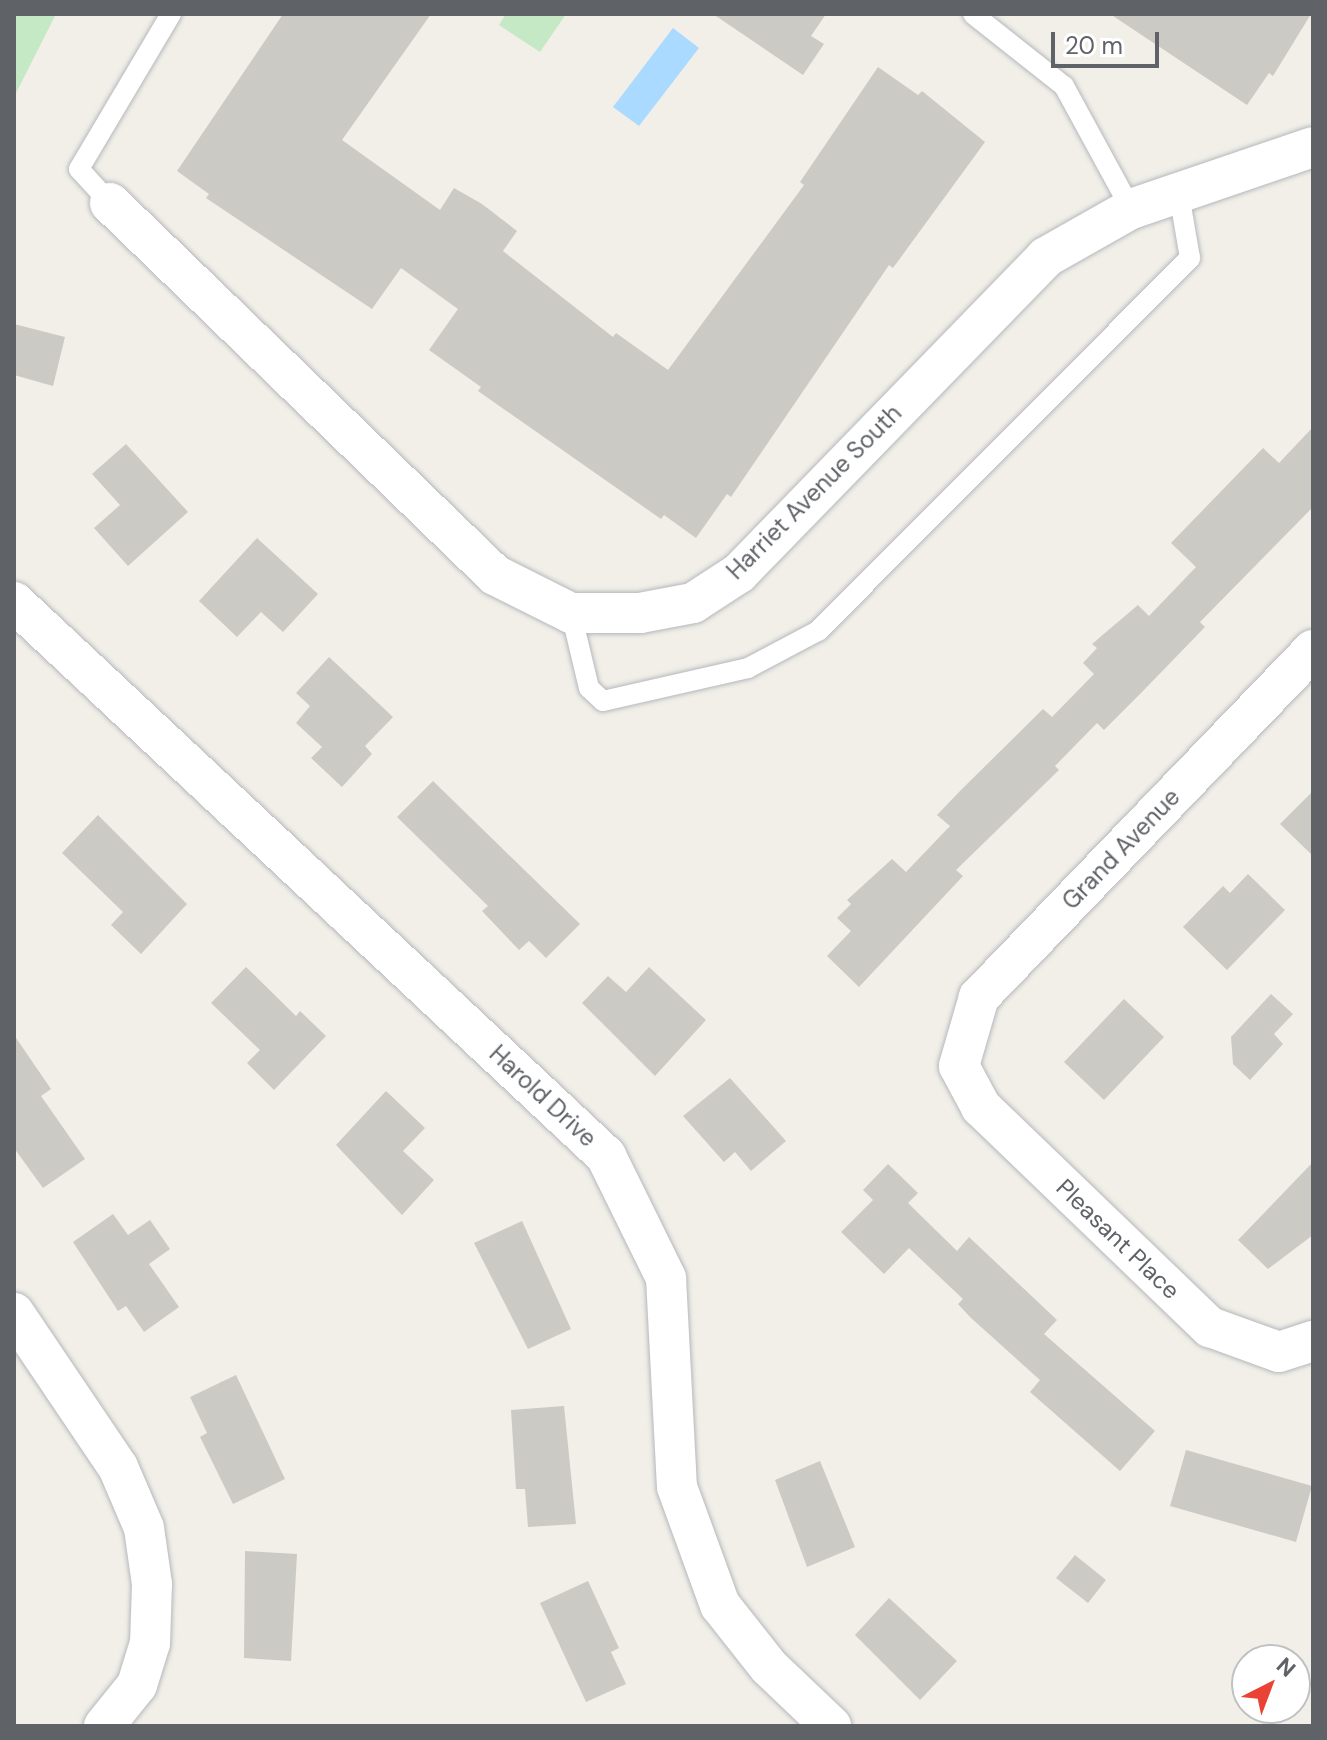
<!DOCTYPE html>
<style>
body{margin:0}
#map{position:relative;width:1327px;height:1740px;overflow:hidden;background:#f1efe8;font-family:"DM Sans",sans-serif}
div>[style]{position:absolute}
.green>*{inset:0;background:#c5e8c5}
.water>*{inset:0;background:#aadaff}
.building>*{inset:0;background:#cccac5}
.roads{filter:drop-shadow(0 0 2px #b5b8bc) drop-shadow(0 0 2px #b5b8bc)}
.service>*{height:20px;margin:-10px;padding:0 10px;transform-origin:10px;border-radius:10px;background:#fff}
.minor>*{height:40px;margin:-20px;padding:0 20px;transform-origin:20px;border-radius:20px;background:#fff}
span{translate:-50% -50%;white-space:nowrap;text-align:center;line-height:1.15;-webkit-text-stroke:8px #fff;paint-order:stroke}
.street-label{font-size:24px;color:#5f6368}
.frame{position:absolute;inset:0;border:16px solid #5f6368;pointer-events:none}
.north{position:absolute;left:1231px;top:1644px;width:80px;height:80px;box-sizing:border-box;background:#fff;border:2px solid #bfc1c3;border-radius:50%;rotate:42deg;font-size:22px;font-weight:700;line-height:32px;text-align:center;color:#5f6368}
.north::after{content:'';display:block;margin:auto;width:28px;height:36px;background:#ea4335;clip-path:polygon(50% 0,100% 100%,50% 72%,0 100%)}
.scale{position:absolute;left:1051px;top:32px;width:108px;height:36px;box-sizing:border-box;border:4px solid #5f6368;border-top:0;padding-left:10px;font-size:24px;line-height:28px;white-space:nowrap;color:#5f6368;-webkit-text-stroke:6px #fff;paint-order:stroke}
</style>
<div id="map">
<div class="green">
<div style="clip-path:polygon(14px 14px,56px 14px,14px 97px)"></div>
<div style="clip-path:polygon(506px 14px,566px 14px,540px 52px,499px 25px)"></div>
</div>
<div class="water">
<div style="clip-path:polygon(673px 28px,699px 48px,639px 126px,613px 107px)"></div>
</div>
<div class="building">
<div style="clip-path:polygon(283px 14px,431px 14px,342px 140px,440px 210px,454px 188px,482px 204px,517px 231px,503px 251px,613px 337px,616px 333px,668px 370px,804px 185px,800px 182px,878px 67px,918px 95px,922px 91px,985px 142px,893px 268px,889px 265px,731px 497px,727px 494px,696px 538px,664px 515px,661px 519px,478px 391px,481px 387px,429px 350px,458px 309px,401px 268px,372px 309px,206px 198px,209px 194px,177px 171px)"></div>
<div style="clip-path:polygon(713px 14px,826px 14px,811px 36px,824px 44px,803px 75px)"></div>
<div style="clip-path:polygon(1110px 14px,1311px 14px,1273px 76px,1269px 73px,1247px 105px)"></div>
<div style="clip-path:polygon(14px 324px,65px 337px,53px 386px,14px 375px)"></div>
<div style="clip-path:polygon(1313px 427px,1313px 507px,1200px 622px,1205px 627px,1142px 692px,1104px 730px,1097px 723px,1055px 766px,1059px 770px,956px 870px,963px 876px,859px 987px,827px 956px,851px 931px,837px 918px,851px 904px,847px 900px,892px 859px,906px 872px,950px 826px,937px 815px,961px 790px,1043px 709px,1052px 717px,1094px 674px,1083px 663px,1097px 648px,1092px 644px,1138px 605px,1149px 616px,1196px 567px,1171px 543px,1263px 448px,1279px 463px)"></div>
<div style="clip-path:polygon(126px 444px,188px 512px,128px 566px,94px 528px,120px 505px,92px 474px)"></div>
<div style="clip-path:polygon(257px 538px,318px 594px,283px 632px,261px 612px,237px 637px,199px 601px)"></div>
<div style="clip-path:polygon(329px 657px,393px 717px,365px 746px,372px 754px,342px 787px,311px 758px,322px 747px,296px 723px,310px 706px,296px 693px)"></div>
<div style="clip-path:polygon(433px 781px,580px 924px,546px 958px,529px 941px,519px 950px,482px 911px,488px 906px,397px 817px)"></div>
<div style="clip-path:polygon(1313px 791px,1313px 856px,1280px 824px)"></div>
<div style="clip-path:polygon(98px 815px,187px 904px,141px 954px,111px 925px,123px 912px,62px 853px)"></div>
<div style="clip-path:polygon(1248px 874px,1285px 910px,1227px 970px,1183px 927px,1223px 886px,1230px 893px)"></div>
<div style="clip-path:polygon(246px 967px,296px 1016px,300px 1011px,326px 1036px,274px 1090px,247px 1063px,260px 1050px,211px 1003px)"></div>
<div style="clip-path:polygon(649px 967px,706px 1020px,655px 1076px,582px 1003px,608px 976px,626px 992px)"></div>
<div style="clip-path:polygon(1271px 994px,1293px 1014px,1274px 1034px,1283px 1044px,1250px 1080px,1233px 1064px,1231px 1037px)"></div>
<div style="clip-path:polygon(1124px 999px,1164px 1037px,1104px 1100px,1064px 1062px)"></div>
<div style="clip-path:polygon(14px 1035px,51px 1089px,41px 1096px,85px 1159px,43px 1188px,14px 1148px)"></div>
<div style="clip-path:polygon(730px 1078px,786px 1141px,751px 1171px,735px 1152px,724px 1162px,683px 1116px)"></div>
<div style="clip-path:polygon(386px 1091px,425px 1128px,403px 1151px,434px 1180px,402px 1215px,336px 1145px)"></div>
<div style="clip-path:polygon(1313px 1162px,1313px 1235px,1268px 1269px,1238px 1240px)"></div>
<div style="clip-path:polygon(888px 1164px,918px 1193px,908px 1203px,957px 1251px,969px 1237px,1057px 1320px,1044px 1334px,1155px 1431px,1120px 1471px,1030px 1392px,1040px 1380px,970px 1317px,958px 1304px,963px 1299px,909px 1248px,884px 1274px,841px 1232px,873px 1200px,863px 1190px)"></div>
<div style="clip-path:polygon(113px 1214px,128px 1235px,150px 1220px,170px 1249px,149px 1264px,179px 1307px,144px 1332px,126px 1306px,118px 1311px,73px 1242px)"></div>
<div style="clip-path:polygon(522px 1221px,571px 1329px,528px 1349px,474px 1243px)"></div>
<div style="clip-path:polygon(236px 1375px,285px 1479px,233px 1504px,200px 1437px,207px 1433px,190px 1397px)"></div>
<div style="clip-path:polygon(564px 1406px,576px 1524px,528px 1527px,525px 1489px,516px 1489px,511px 1410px)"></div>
<div style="clip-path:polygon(1186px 1450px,1312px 1486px,1296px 1542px,1170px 1506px)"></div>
<div style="clip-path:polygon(820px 1461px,855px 1547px,807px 1567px,775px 1480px)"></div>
<div style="clip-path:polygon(245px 1551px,297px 1554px,291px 1661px,244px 1658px)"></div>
<div style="clip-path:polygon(1075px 1555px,1106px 1580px,1088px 1603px,1056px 1578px)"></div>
<div style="clip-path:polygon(588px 1581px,619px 1648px,611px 1652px,626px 1684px,586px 1702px,540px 1603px)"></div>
<div style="clip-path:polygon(889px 1598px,957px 1661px,920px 1700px,855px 1635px)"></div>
</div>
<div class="roads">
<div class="service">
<div style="left:973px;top:14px;width:116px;rotate:38.4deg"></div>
<div style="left:1064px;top:86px;width:140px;rotate:61.4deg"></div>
<div style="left:110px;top:203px;width:46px;rotate:-132.4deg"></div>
<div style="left:79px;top:169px;width:180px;rotate:-59.3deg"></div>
<div style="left:571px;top:613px;width:77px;rotate:76.5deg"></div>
<div style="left:589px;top:688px;width:19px;rotate:43deg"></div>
<div style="left:603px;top:701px;width:149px;rotate:-12.8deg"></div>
<div style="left:748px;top:668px;width:79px;rotate:-27.9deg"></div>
<div style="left:818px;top:631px;width:527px;rotate:-45.08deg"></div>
<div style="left:1190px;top:258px;width:65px;rotate:-99.8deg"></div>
</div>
<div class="minor">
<div style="left:110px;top:203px;width:535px;rotate:44.02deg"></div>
<div style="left:495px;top:575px;width:85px;rotate:26.6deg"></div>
<div style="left:571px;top:613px;width:69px"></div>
<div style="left:640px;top:613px;width:54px;rotate:-10.7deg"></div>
<div style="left:693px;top:603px;width:55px;rotate:-33.1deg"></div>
<div style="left:739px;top:573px;width:441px;rotate:-45.8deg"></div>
<div style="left:1046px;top:257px;width:98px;rotate:-29.5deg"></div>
<div style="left:1131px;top:209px;width:192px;rotate:-18.8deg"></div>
<div style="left:14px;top:602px;width:811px;rotate:43.1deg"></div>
<div style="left:606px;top:1156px;width:136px;rotate:63.8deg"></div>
<div style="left:666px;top:1278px;width:209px;rotate:87deg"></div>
<div style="left:677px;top:1487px;width:126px;rotate:70deg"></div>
<div style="left:720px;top:1605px;width:79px;rotate:51.7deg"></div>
<div style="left:769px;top:1667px;width:86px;rotate:43.6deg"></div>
<div style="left:1313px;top:650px;width:482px;rotate:133.9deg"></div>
<div style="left:979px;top:997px;width:72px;rotate:106.2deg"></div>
<div style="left:959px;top:1066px;width:47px;rotate:61.8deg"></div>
<div style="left:981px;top:1107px;width:318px;rotate:43.9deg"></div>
<div style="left:1210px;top:1327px;width:73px;rotate:19.9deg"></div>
<div style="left:1279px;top:1352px;width:36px;rotate:-18deg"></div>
<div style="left:14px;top:1313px;width:186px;rotate:56deg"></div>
<div style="left:118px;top:1467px;width:66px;rotate:66.9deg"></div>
<div style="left:144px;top:1528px;width:57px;rotate:81.9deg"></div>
<div style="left:152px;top:1584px;width:59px;rotate:91.9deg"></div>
<div style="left:150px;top:1643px;width:44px;rotate:107.2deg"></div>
<div style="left:137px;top:1685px;width:53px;rotate:128.8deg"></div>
</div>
</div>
<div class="street-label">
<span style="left:814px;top:492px;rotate:-45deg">Harriet Avenue South</span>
<span style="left:1121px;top:849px;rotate:-46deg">Grand Avenue</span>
<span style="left:543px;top:1096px;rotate:43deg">Harold Drive</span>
<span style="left:1118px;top:1239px;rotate:44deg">Pleasant Place</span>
</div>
<div class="frame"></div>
<div class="north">N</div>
<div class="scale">20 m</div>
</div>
